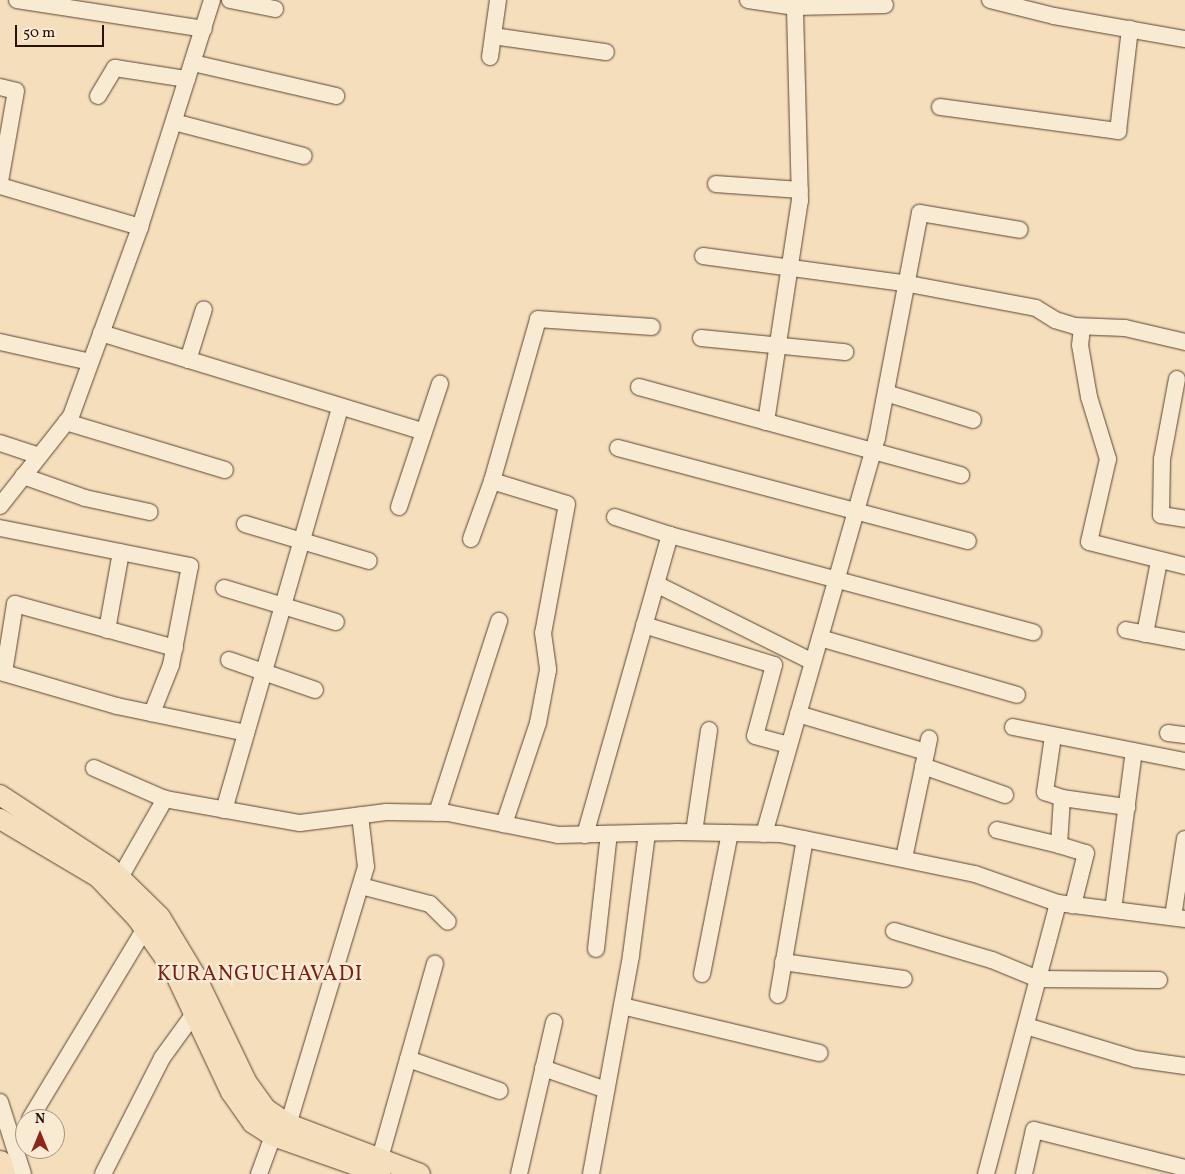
<!DOCTYPE html>
<style>
body{margin:0}
#map{position:relative;width:1185px;height:1174px;overflow:hidden;background:#f5debc;font-family:Vollkorn,serif}
div>[style]{position:absolute}
.roads{filter:drop-shadow(0 0 1px #5c4430) drop-shadow(0 0 1px #5c4430)}
.minor>*{height:16px;margin:-8px;padding:0 8px;transform-origin:8px;border-radius:8px;background:#f8ead3}
.major>*{height:20px;margin:-10px;padding:0 10px;transform-origin:10px;border-radius:10px;background:#f5debc}
.highway>*{height:24px;margin:-12px;padding:0 12px;transform-origin:12px;border-radius:12px;background:#f5debc}
span{translate:-50% -50%;white-space:nowrap;text-align:center;line-height:1.15;-webkit-text-stroke:5px #f8ead3;paint-order:stroke}
.quarter-label{font-size:21px;color:#7a1f14;letter-spacing:1px}
.north{position:absolute;left:15px;top:1109px;width:50px;height:50px;box-sizing:border-box;background:#f8ead3;border:1px solid #a5937f;border-radius:50%;rotate:0deg;font-size:14px;font-weight:700;line-height:20px;text-align:center;color:#291001}
.north::after{content:'';display:block;margin:auto;width:18px;height:22px;background:#8f2418;clip-path:polygon(50% 0,100% 100%,50% 72%,0 100%)}
.scale{position:absolute;left:15px;top:25px;width:89px;height:22px;box-sizing:border-box;border:2px solid #291001;border-top:0;padding-left:6px;font-size:15px;line-height:18px;white-space:nowrap;color:#291001;-webkit-text-stroke:4px #f8ead3;paint-order:stroke}
</style>
<div id="map">
<div class="roads">
<div class="minor">
<div style="left:17px;top:0;width:189px;rotate:8.8deg"></div>
<div style="left:230px;top:0;width:46px;rotate:11.3deg"></div>
<div style="left:748px;top:0;width:48px;rotate:8.5deg"></div>
<div style="left:795px;top:7px;width:90px;rotate:-1.3deg"></div>
<div style="left:990px;top:0;width:66px;rotate:14deg"></div>
<div style="left:1054px;top:16px;width:133px;rotate:10deg"></div>
<div style="left:493px;top:36px;width:114px;rotate:8.1deg"></div>
<div style="left:490px;top:57px;width:58px;rotate:-82deg"></div>
<div style="left:193px;top:63px;width:147px;rotate:13deg"></div>
<div style="left:0;top:87px;width:16px;rotate:14deg"></div>
<div style="left:16px;top:91px;width:92px;rotate:100deg"></div>
<div style="left:98px;top:96px;width:33px;rotate:-59deg"></div>
<div style="left:115px;top:68px;width:73px;rotate:8.7deg"></div>
<div style="left:940px;top:107px;width:180px;rotate:7.7deg"></div>
<div style="left:1118px;top:131px;width:103px;rotate:-83.3deg"></div>
<div style="left:174px;top:122px;width:134px;rotate:14.7deg"></div>
<div style="left:716px;top:184px;width:84px;rotate:4.1deg"></div>
<div style="left:0;top:186px;width:146px;rotate:16.3deg"></div>
<div style="left:703px;top:256px;width:208px;rotate:7.7deg"></div>
<div style="left:909px;top:284px;width:129px;rotate:10.7deg"></div>
<div style="left:1036px;top:308px;width:22px;rotate:32deg"></div>
<div style="left:1055px;top:320px;width:21px;rotate:17deg"></div>
<div style="left:1075px;top:326px;width:50px;rotate:2.3deg"></div>
<div style="left:1125px;top:328px;width:62px;rotate:13.1deg"></div>
<div style="left:1082px;top:327px;width:18px;rotate:96deg"></div>
<div style="left:1080px;top:345px;width:53px;rotate:80.2deg"></div>
<div style="left:1089px;top:397px;width:65px;rotate:73deg"></div>
<div style="left:1108px;top:459px;width:85px;rotate:102.9deg"></div>
<div style="left:1089px;top:542px;width:99px;rotate:14deg"></div>
<div style="left:101px;top:333px;width:336px;rotate:17deg"></div>
<div style="left:701px;top:338px;width:145px;rotate:5.6deg"></div>
<div style="left:0;top:342px;width:92px;rotate:12.5deg"></div>
<div style="left:188px;top:360px;width:53px;rotate:-72.6deg"></div>
<div style="left:1177px;top:379px;width:81px;rotate:100.6deg"></div>
<div style="left:1162px;top:459px;width:56px;rotate:91deg"></div>
<div style="left:1161px;top:515px;width:24px;rotate:9deg"></div>
<div style="left:639px;top:387px;width:334px;rotate:15.3deg"></div>
<div style="left:886px;top:393px;width:91px;rotate:17.2deg"></div>
<div style="left:66px;top:422px;width:166px;rotate:16.8deg"></div>
<div style="left:766px;top:422px;width:224px;rotate:-81.3deg"></div>
<div style="left:800px;top:201px;width:194px;rotate:-91.5deg"></div>
<div style="left:0;top:443px;width:41px;rotate:18.4deg"></div>
<div style="left:618px;top:448px;width:362px;rotate:14.9deg"></div>
<div style="left:23px;top:476px;width:66px;rotate:19.5deg"></div>
<div style="left:85px;top:498px;width:66px;rotate:12.2deg"></div>
<div style="left:492px;top:481px;width:78px;rotate:17deg"></div>
<div style="left:567px;top:504px;width:131px;rotate:100.5deg"></div>
<div style="left:543px;top:633px;width:37px;rotate:82deg"></div>
<div style="left:548px;top:670px;width:54px;rotate:100.7deg"></div>
<div style="left:538px;top:723px;width:107px;rotate:108.6deg"></div>
<div style="left:0;top:506px;width:115px;rotate:-51.7deg"></div>
<div style="left:71px;top:416px;width:201px;rotate:-69.9deg"></div>
<div style="left:140px;top:227px;width:238px;rotate:-72.4deg"></div>
<div style="left:399px;top:507px;width:130px;rotate:-71.6deg"></div>
<div style="left:615px;top:517px;width:58px;rotate:18.1deg"></div>
<div style="left:245px;top:524px;width:129px;rotate:16.6deg"></div>
<div style="left:0;top:528px;width:194px;rotate:11.3deg"></div>
<div style="left:190px;top:566px;width:101px;rotate:100.9deg"></div>
<div style="left:171px;top:665px;width:52px;rotate:111.6deg"></div>
<div style="left:471px;top:539px;width:62px;rotate:-70.1deg"></div>
<div style="left:492px;top:481px;width:168px;rotate:-74.1deg"></div>
<div style="left:538px;top:319px;width:114px;rotate:4deg"></div>
<div style="left:656px;top:584px;width:175px;rotate:26.4deg"></div>
<div style="left:224px;top:588px;width:117px;rotate:16.9deg"></div>
<div style="left:644px;top:625px;width:136px;rotate:17.1deg"></div>
<div style="left:774px;top:665px;width:73px;rotate:105deg"></div>
<div style="left:755px;top:736px;width:35px;rotate:15deg"></div>
<div style="left:107px;top:630px;width:79px;rotate:-79.8deg"></div>
<div style="left:1126px;top:630px;width:60px;rotate:10.6deg"></div>
<div style="left:1145px;top:634px;width:74px;rotate:-79.1deg"></div>
<div style="left:820px;top:638px;width:205px;rotate:16.1deg"></div>
<div style="left:175px;top:648px;width:166px;rotate:-164.6deg"></div>
<div style="left:15px;top:604px;width:70px;rotate:99.1deg"></div>
<div style="left:4px;top:673px;width:118px;rotate:16.3deg"></div>
<div style="left:117px;top:706px;width:132px;rotate:11.8deg"></div>
<div style="left:229px;top:660px;width:91px;rotate:19.2deg"></div>
<div style="left:798px;top:714px;width:134px;rotate:16.5deg"></div>
<div style="left:1013px;top:727px;width:175px;rotate:11.2deg"></div>
<div style="left:1168px;top:733px;width:17px;rotate:7deg"></div>
<div style="left:1053px;top:736px;width:57px;rotate:98.1deg"></div>
<div style="left:1045px;top:792px;width:18px;rotate:19deg"></div>
<div style="left:1062px;top:798px;width:66px;rotate:7.9deg"></div>
<div style="left:923px;top:766px;width:87px;rotate:19.5deg"></div>
<div style="left:94px;top:768px;width:77px;rotate:23.6deg"></div>
<div style="left:1062px;top:798px;width:47px;rotate:93.7deg"></div>
<div style="left:1059px;top:845px;width:28px;rotate:17deg"></div>
<div style="left:1086px;top:853px;width:54px;rotate:104deg"></div>
<div style="left:224px;top:810px;width:419px;rotate:-73.9deg"></div>
<div style="left:437px;top:813px;width:202px;rotate:-72.1deg"></div>
<div style="left:997px;top:830px;width:64px;rotate:13.6deg"></div>
<div style="left:694px;top:832px;width:103px;rotate:-81.6deg"></div>
<div style="left:764px;top:834px;width:412px;rotate:-74.1deg"></div>
<div style="left:877px;top:438px;width:229px;rotate:-79.2deg"></div>
<div style="left:920px;top:213px;width:101px;rotate:9.6deg"></div>
<div style="left:585px;top:835px;width:312px;rotate:-74.2deg"></div>
<div style="left:670px;top:535px;width:376px;rotate:15deg"></div>
<div style="left:904px;top:858px;width:122px;rotate:-78.1deg"></div>
<div style="left:361px;top:886px;width:71px;rotate:14.6deg"></div>
<div style="left:430px;top:904px;width:25px;rotate:45deg"></div>
<div style="left:114px;top:888px;width:103px;rotate:-60.2deg"></div>
<div style="left:165px;top:799px;width:137px;rotate:10.1deg"></div>
<div style="left:300px;top:823px;width:87px;rotate:-7.3deg"></div>
<div style="left:386px;top:812px;width:62px;rotate:0.9deg"></div>
<div style="left:448px;top:813px;width:112px;rotate:11.3deg"></div>
<div style="left:558px;top:835px;width:119px;rotate:-1.4deg"></div>
<div style="left:677px;top:832px;width:103px;rotate:1.1deg"></div>
<div style="left:780px;top:834px;width:199px;rotate:11.6deg"></div>
<div style="left:975px;top:874px;width:88px;rotate:19.3deg"></div>
<div style="left:1058px;top:903px;width:128px;rotate:7.2deg"></div>
<div style="left:1113px;top:910px;width:160px;rotate:-82.5deg"></div>
<div style="left:1173px;top:917px;width:79px;rotate:-81.3deg"></div>
<div style="left:894px;top:931px;width:102px;rotate:16.5deg"></div>
<div style="left:992px;top:960px;width:50px;rotate:22.4deg"></div>
<div style="left:1038px;top:979px;width:121px;rotate:0.5deg"></div>
<div style="left:596px;top:949px;width:116px;rotate:-83.6deg"></div>
<div style="left:783px;top:962px;width:122px;rotate:8deg"></div>
<div style="left:702px;top:974px;width:144px;rotate:-78.8deg"></div>
<div style="left:778px;top:995px;width:158px;rotate:-80.2deg"></div>
<div style="left:622px;top:1006px;width:203px;rotate:13.4deg"></div>
<div style="left:1026px;top:1026px;width:114px;rotate:16.8deg"></div>
<div style="left:1135px;top:1059px;width:50px;rotate:8deg"></div>
<div style="left:408px;top:1059px;width:97px;rotate:19.2deg"></div>
<div style="left:543px;top:1068px;width:67px;rotate:19.2deg"></div>
<div style="left:0;top:1102px;width:76px;rotate:72.3deg"></div>
<div style="left:30px;top:1119px;width:223px;rotate:-58.9deg"></div>
<div style="left:285px;top:1135px;width:280px;rotate:-73.2deg"></div>
<div style="left:366px;top:867px;width:52px;rotate:-96.6deg"></div>
<div style="left:380px;top:1158px;width:202px;rotate:-74.2deg"></div>
<div style="left:103px;top:1174px;width:130px;rotate:-63deg"></div>
<div style="left:162px;top:1058px;width:54px;rotate:-54deg"></div>
<div style="left:259px;top:1174px;width:40px;rotate:-69.8deg"></div>
<div style="left:519px;top:1174px;width:156px;rotate:-77deg"></div>
<div style="left:591px;top:1174px;width:223px;rotate:-79.6deg"></div>
<div style="left:631px;top:955px;width:123px;rotate:-82.5deg"></div>
<div style="left:986px;top:1174px;width:280px;rotate:-75.1deg"></div>
<div style="left:1024px;top:1174px;width:45px;rotate:-77.2deg"></div>
<div style="left:1034px;top:1130px;width:156px;rotate:14.1deg"></div>
</div>
<div class="major">
<div style="left:0;top:795px;width:131px;rotate:33.4deg"></div>
<div style="left:109px;top:867px;width:71px;rotate:44.4deg"></div>
<div style="left:160px;top:917px;width:68px;rotate:58.9deg"></div>
<div style="left:195px;top:975px;width:120px;rotate:64.3deg"></div>
<div style="left:247px;top:1083px;width:32px;rotate:54deg"></div>
<div style="left:266px;top:1109px;width:27px;rotate:34deg"></div>
<div style="left:288px;top:1124px;width:141px;rotate:20.7deg"></div>
<div style="left:0;top:819px;width:114px;rotate:30.6deg"></div>
<div style="left:98px;top:877px;width:57px;rotate:46.4deg"></div>
<div style="left:137px;top:918px;width:65px;rotate:55.1deg"></div>
<div style="left:174px;top:971px;width:134px;rotate:64.8deg"></div>
<div style="left:231px;top:1092px;width:38px;rotate:55deg"></div>
<div style="left:253px;top:1123px;width:24px;rotate:33deg"></div>
<div style="left:273px;top:1136px;width:114px;rotate:19.4deg"></div>
</div>
<div class="highway">
<div style="left:0;top:1163px;width:11px;rotate:75deg"></div>
</div>
</div>
<div class="quarter-label">
<span style="left:260px;top:975px">KURANGUCHAVADI</span>
</div>
<div class="north">N</div>
<div class="scale">50 m</div>
</div>
